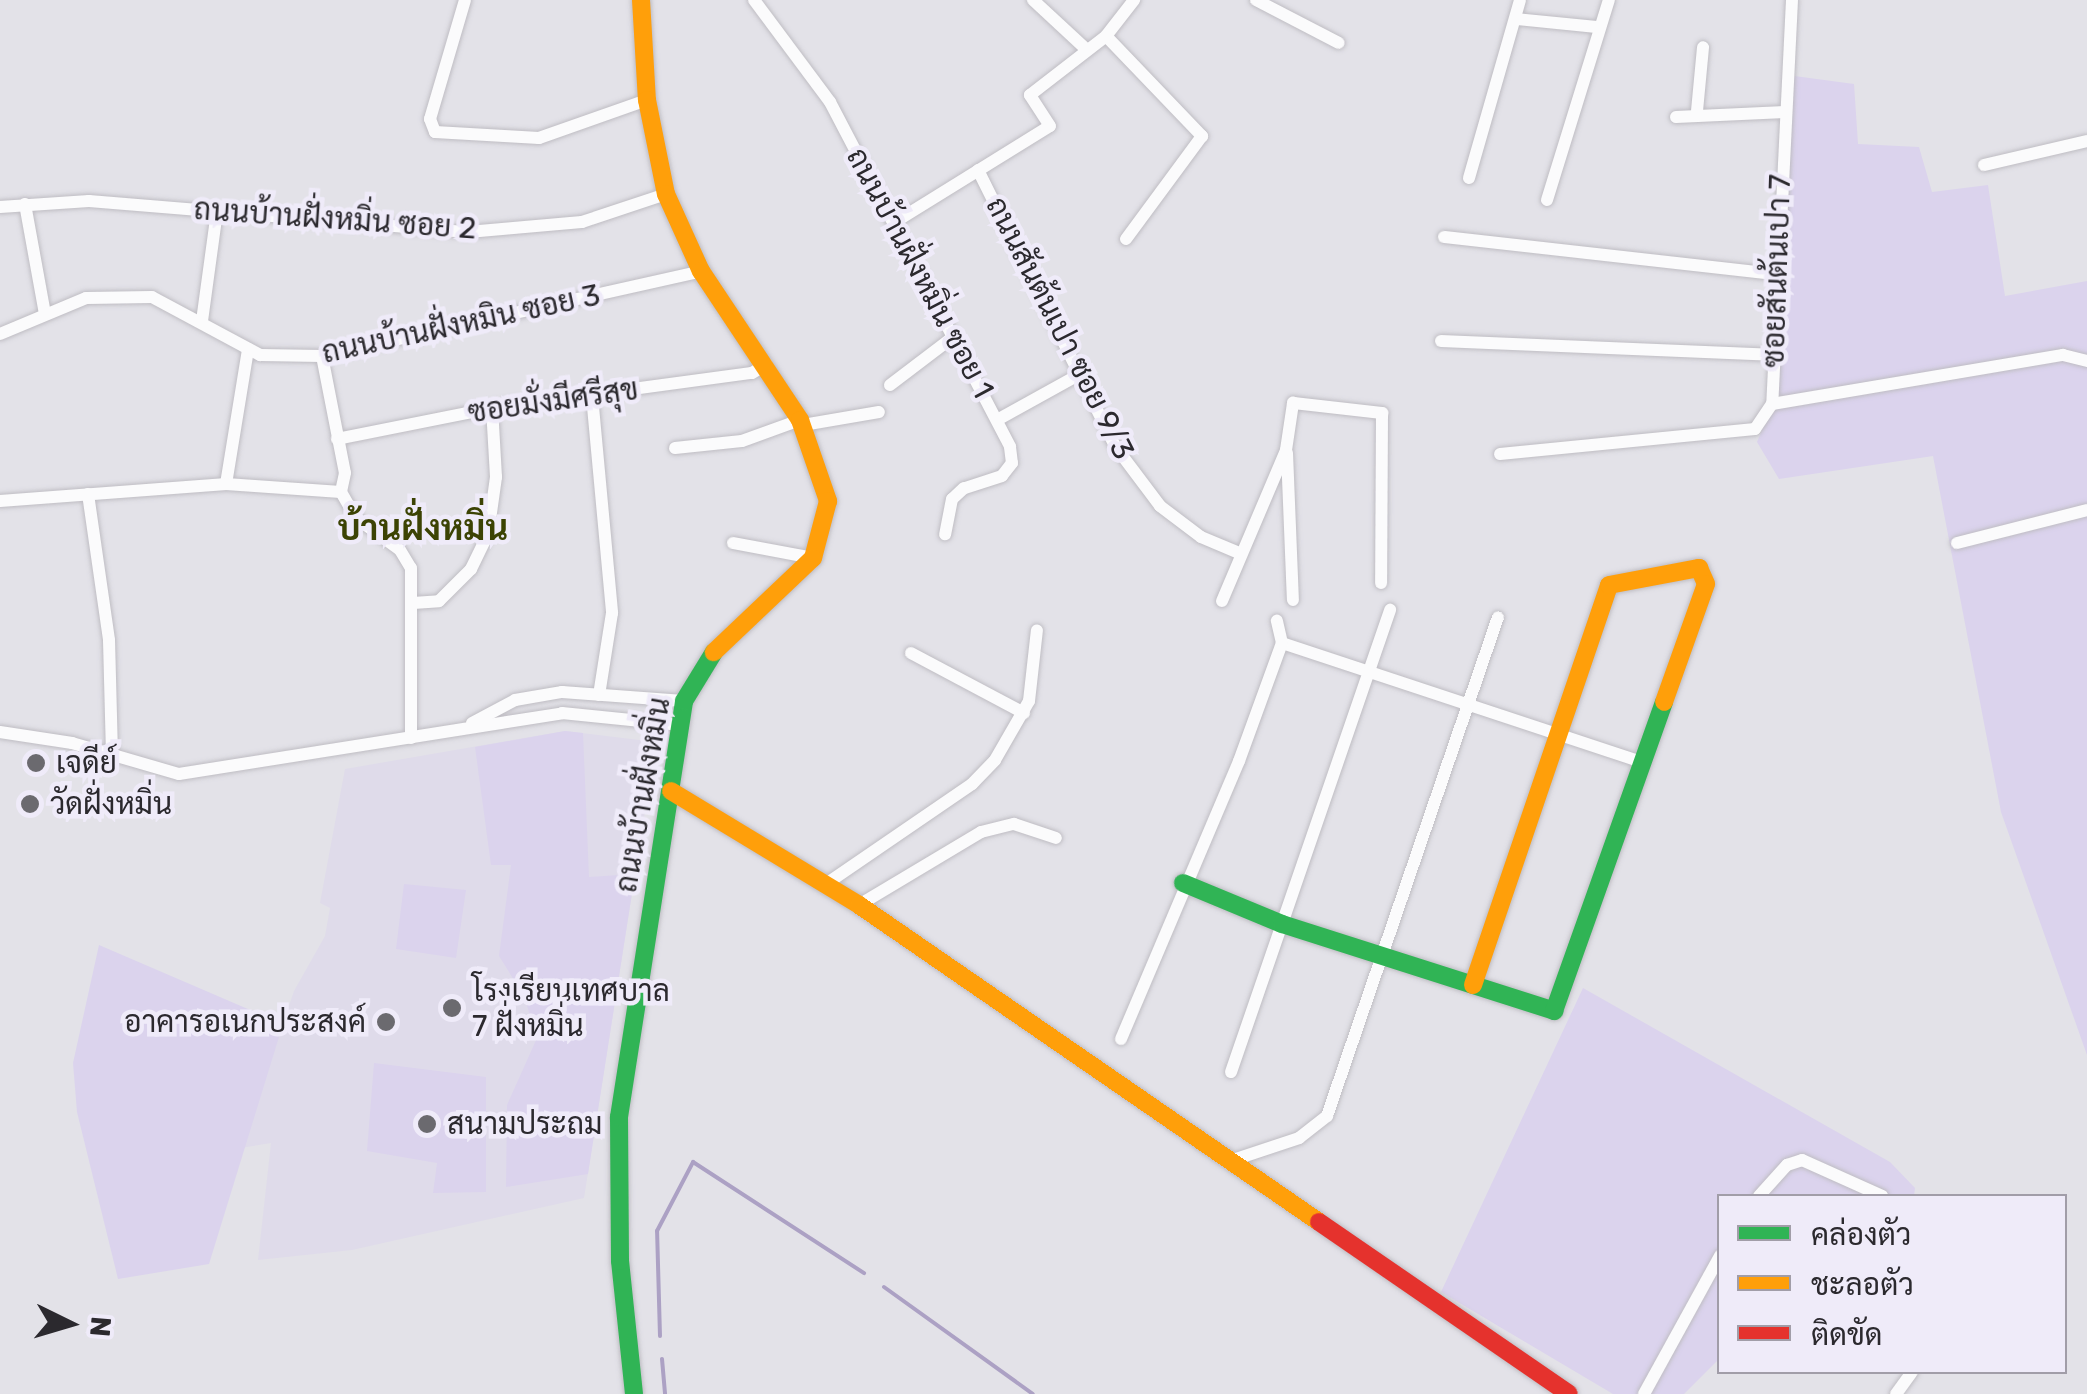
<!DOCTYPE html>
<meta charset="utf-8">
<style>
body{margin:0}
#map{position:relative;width:2087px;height:1394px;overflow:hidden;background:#e3e2e8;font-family:Rubik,Sarabun,sans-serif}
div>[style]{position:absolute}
.built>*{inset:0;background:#dfdbea}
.green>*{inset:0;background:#dbd3ed}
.stream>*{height:4px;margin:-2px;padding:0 2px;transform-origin:2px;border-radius:2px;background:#aca1c4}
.roads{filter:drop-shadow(0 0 2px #bfbdc3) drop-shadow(0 0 2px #bfbdc3)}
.street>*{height:12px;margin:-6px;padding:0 6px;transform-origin:6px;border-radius:6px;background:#fbfbfc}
.fast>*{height:18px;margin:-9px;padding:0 9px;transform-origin:9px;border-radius:9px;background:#30b455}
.slow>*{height:18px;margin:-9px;padding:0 9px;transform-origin:9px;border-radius:9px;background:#ff9f0a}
.jam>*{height:18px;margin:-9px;padding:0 9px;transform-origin:9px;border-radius:9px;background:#e5322d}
.dots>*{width:28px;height:28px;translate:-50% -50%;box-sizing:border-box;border:5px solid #efebf9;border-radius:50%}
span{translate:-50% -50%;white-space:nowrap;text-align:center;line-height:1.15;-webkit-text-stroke:9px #efebf9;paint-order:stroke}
.street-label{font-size:30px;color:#2b292e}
.poi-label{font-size:30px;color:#2b292e}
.left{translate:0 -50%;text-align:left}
.right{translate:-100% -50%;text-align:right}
.quarter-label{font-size:35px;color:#3c4304;font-weight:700}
.legend{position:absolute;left:1717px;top:1194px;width:350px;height:180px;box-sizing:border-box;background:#efebf9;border:2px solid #a19da8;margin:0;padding:12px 18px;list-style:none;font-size:30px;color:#2b292e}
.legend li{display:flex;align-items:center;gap:20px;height:50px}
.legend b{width:50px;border:2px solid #a19da8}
.north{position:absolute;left:20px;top:1274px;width:100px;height:100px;-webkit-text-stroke:8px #efebf9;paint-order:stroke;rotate:95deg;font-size:28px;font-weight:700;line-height:40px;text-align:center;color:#2b292e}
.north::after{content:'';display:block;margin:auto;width:35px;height:45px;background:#2b292e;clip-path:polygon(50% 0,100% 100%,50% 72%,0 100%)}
</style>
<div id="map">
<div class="built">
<div style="clip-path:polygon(565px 731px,656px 742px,584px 1198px,352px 1250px,258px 1260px,271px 1143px,241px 1148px,294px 991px,325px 936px,330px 908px,320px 903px,345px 769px)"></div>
</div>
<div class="green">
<div style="clip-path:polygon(1787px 75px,1854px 84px,1858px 144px,1919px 147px,1932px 192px,1988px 185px,2005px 296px,2087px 281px,2087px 1055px,2001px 812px,1933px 456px,1779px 479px,1757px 442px,1773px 404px)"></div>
<div style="clip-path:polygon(565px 731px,583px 733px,589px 877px,635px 874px,588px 1174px,506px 1187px,507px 1105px,537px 1038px,524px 996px,499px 956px,511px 865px,491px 865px,475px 747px)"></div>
<div style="clip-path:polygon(404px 884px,466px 890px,456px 958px,396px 949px)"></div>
<div style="clip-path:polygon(99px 945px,283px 1024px,209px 1264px,118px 1279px,77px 1112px,73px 1063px)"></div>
<div style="clip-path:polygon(1583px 988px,1890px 1162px,1915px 1188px,1914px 1196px,1720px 1196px,1719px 1359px,1684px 1394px,1613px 1394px,1441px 1292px)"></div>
<div style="clip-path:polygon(374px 1063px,486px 1077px,486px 1192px,433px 1193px,437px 1163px,367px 1151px)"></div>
</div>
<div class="stream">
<div style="left:884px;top:1287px;width:183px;rotate:35.7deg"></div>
<div style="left:660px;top:1336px;width:105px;rotate:-91.6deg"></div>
<div style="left:657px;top:1231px;width:78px;rotate:-62.4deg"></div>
<div style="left:693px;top:1162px;width:204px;rotate:33deg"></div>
<div style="left:662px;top:1359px;width:35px;rotate:85deg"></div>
</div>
<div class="roads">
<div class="street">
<div style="left:465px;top:0;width:124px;rotate:106.4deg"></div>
<div style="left:430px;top:119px;width:14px;rotate:69deg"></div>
<div style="left:435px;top:132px;width:104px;rotate:3.3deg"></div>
<div style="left:539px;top:138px;width:114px;rotate:-19.4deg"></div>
<div style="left:754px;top:0;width:127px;rotate:53.3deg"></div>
<div style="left:830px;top:102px;width:389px;rotate:62.4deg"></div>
<div style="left:1010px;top:447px;width:16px;rotate:83deg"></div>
<div style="left:1012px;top:463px;width:16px;rotate:128deg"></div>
<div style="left:1002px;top:476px;width:40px;rotate:162deg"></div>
<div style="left:964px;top:488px;width:16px;rotate:137deg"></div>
<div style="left:952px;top:499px;width:36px;rotate:101deg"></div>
<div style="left:1033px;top:0;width:72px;rotate:42.8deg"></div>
<div style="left:1256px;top:0;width:93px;rotate:27.4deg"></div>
<div style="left:1792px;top:0;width:404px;rotate:92.8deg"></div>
<div style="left:1772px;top:404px;width:295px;rotate:-9.6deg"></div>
<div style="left:2063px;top:355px;width:25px;rotate:14deg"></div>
<div style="left:1516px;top:19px;width:80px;rotate:5.7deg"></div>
<div style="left:1106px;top:36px;width:139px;rotate:46.2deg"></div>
<div style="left:1202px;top:136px;width:128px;rotate:126.4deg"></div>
<div style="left:1697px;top:111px;width:64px;rotate:-84.6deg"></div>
<div style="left:1676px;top:117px;width:109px;rotate:-2.6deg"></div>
<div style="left:1984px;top:165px;width:106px;rotate:-13.1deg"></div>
<div style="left:978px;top:170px;width:308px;rotate:63.6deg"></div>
<div style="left:1115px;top:446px;width:75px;rotate:53.1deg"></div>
<div style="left:1160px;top:506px;width:51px;rotate:37.1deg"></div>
<div style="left:1201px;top:537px;width:41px;rotate:22.8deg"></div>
<div style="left:1469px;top:178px;width:185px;rotate:-74deg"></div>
<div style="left:1547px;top:200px;width:209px;rotate:-72.8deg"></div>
<div style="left:25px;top:204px;width:112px;rotate:79.7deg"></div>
<div style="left:0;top:207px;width:89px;rotate:-3.9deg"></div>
<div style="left:89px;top:201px;width:380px;rotate:4.7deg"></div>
<div style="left:468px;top:232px;width:114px;rotate:-5deg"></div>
<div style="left:582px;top:222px;width:89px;rotate:-18.4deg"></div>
<div style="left:895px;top:222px;width:182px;rotate:-31.8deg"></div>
<div style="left:1050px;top:126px;width:37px;rotate:-123deg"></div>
<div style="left:1030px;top:95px;width:96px;rotate:-37.8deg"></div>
<div style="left:1106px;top:36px;width:46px;rotate:-52.1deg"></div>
<div style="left:1444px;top:237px;width:333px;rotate:6.4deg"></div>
<div style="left:202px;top:321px;width:110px;rotate:-82.2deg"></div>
<div style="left:0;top:334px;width:93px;rotate:-22.7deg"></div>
<div style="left:86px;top:298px;width:66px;rotate:-0.9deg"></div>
<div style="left:152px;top:297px;width:123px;rotate:28.2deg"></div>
<div style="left:260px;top:355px;width:62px;rotate:0.9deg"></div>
<div style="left:322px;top:356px;width:388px;rotate:-12.6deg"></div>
<div style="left:1441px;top:341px;width:330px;rotate:2.4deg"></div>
<div style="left:322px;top:356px;width:119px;rotate:78.9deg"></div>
<div style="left:345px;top:473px;width:19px;rotate:102deg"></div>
<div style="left:890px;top:385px;width:78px;rotate:-37.2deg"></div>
<div style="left:592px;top:396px;width:218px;rotate:84.7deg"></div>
<div style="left:612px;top:613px;width:83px;rotate:99deg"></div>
<div style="left:997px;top:420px;width:95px;rotate:-29deg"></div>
<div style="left:803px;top:425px;width:77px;rotate:-9.7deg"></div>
<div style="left:337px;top:439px;width:158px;rotate:-11.3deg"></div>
<div style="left:492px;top:408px;width:262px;rotate:-7.7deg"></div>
<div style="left:752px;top:373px;width:17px;rotate:-31deg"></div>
<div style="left:675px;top:448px;width:67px;rotate:-6deg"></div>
<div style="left:742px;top:441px;width:62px;rotate:-19.9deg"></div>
<div style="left:1287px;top:453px;width:147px;rotate:87.7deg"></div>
<div style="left:1500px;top:454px;width:256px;rotate:-5.6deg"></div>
<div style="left:1755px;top:429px;width:30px;rotate:-56deg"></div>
<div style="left:226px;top:484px;width:137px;rotate:-80.7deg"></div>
<div style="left:88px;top:494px;width:148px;rotate:81.8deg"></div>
<div style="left:109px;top:640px;width:114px;rotate:88.5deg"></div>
<div style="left:0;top:501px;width:227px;rotate:-4.3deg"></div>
<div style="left:226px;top:484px;width:115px;rotate:4deg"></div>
<div style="left:341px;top:492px;width:30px;rotate:60deg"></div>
<div style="left:356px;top:518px;width:54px;rotate:36deg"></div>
<div style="left:400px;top:550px;width:21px;rotate:59deg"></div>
<div style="left:411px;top:568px;width:170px;rotate:90deg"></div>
<div style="left:733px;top:543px;width:81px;rotate:10.6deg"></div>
<div style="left:1957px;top:543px;width:134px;rotate:-14.2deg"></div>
<div style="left:1222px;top:601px;width:164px;rotate:-67deg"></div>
<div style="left:1286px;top:450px;width:48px;rotate:-81.5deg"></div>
<div style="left:1293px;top:403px;width:90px;rotate:6.4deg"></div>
<div style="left:1382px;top:413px;width:170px;rotate:90.3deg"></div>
<div style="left:413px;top:603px;width:26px;rotate:-4deg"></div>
<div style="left:439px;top:601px;width:45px;rotate:-45deg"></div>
<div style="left:471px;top:569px;width:39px;rotate:-64deg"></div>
<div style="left:488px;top:534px;width:58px;rotate:-82deg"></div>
<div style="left:496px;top:477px;width:69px;rotate:-93.3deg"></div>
<div style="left:1282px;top:643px;width:378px;rotate:18.3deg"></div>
<div style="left:911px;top:653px;width:128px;rotate:28deg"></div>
<div style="left:472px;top:723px;width:49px;rotate:-28.1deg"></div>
<div style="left:515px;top:700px;width:48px;rotate:-9.7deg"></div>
<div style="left:562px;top:692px;width:122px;rotate:4.2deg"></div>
<div style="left:0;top:732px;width:73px;rotate:8.7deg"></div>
<div style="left:72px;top:743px;width:111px;rotate:16.2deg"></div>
<div style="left:179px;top:774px;width:388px;rotate:-9deg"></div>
<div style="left:562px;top:713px;width:119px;rotate:5.8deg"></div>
<div style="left:826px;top:884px;width:177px;rotate:-34.4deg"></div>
<div style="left:972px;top:784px;width:33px;rotate:-46deg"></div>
<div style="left:995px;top:760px;width:68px;rotate:-60deg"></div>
<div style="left:1029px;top:701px;width:71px;rotate:-83.6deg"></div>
<div style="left:859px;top:905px;width:142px;rotate:-30.9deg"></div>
<div style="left:981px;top:832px;width:34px;rotate:-14deg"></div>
<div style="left:1014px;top:824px;width:44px;rotate:18.4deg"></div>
<div style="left:1121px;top:1039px;width:302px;rotate:-67deg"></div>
<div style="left:1239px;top:761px;width:126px;rotate:-70deg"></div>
<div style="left:1282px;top:643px;width:23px;rotate:-103deg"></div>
<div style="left:1231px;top:1072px;width:489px;rotate:-71deg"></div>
<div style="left:1230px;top:1161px;width:73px;rotate:-18.4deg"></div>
<div style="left:1299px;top:1138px;width:36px;rotate:-38deg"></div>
<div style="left:1327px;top:1116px;width:527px;rotate:-71.08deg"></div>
<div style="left:1759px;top:1196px;width:42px;rotate:-47.9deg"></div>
<div style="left:1787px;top:1165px;width:16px;rotate:-18deg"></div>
<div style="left:1802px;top:1160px;width:88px;rotate:24.2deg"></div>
<div style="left:1644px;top:1394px;width:158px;rotate:-61.2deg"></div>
<div style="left:1896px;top:1394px;width:27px;rotate:-54deg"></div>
</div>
<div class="fast">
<div style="left:1183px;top:883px;width:107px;rotate:22.5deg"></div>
<div style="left:1282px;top:924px;width:286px;rotate:17.7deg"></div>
<div style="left:1554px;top:1011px;width:328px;rotate:-70.4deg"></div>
<div style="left:634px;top:1394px;width:134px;rotate:-96deg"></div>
<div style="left:620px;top:1261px;width:144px;rotate:-90.4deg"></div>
<div style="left:619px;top:1117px;width:421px;rotate:-81.1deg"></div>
<div style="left:684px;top:701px;width:57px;rotate:-58.5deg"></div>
</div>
<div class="slow">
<div style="left:641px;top:0;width:100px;rotate:86.6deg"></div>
<div style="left:647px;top:100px;width:96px;rotate:78.6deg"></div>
<div style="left:666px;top:194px;width:85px;rotate:65.6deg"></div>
<div style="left:701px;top:271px;width:179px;rotate:56.4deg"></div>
<div style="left:800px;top:420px;width:86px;rotate:70.9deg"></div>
<div style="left:828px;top:501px;width:59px;rotate:104.7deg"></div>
<div style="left:813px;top:558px;width:137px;rotate:136.5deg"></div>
<div style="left:671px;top:791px;width:220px;rotate:31.2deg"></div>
<div style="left:859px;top:905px;width:559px;rotate:34.57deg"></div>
<div style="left:1473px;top:985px;width:422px;rotate:-71.2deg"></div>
<div style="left:1609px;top:585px;width:92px;rotate:-10.7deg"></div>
<div style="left:1699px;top:568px;width:17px;rotate:66deg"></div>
<div style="left:1706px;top:584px;width:125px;rotate:109.6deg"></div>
</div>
<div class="jam">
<div style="left:1319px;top:1222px;width:303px;rotate:34.5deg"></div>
</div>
</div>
<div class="dots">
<div style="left:36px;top:763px;background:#6b6a6f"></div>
<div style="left:30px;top:804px;background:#6b6a6f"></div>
<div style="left:452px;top:1008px;background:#6b6a6f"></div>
<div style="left:386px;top:1022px;background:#6b6a6f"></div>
<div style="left:427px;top:1124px;background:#6b6a6f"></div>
</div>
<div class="street-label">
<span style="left:335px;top:219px;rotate:4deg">ถนนบ้านฝั่งหมิ่น ซอย 2</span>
<span style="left:1777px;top:271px;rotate:-88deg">ซอยสันต้นเปา 7</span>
<span style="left:920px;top:273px;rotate:62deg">ถนนบ้านฝั่งหมิ่น ซอย 1</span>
<span style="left:461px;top:324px;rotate:-12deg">ถนนบ้านฝั่งหมิน ซอย 3</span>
<span style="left:1060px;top:328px;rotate:63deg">ถนนสันต้นเปา ซอย 9/3</span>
<span style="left:553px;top:401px;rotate:-8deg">ซอยมั่งมีศรีสุข</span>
<span style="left:643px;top:795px;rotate:-80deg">ถนนบ้านฝั่งหมิ่น</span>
</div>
<div class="poi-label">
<span class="left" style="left:56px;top:763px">เจดีย์</span>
<span class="left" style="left:50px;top:804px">วัดฝั่งหมิ่น</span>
<span class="left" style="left:472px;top:1008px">โรงเรียนเทศบาล<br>7 ฝั่งหมิ่น</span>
<span class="right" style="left:366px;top:1022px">อาคารอเนกประสงค์</span>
<span class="left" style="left:447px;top:1124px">สนามประถม</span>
</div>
<div class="quarter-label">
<span style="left:423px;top:528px">บ้านฝั่งหมิ่น</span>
</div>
<ul class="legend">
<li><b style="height:12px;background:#30b455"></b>คล่องตัว</li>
<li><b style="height:12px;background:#ff9f0a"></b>ชะลอตัว</li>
<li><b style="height:12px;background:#e5322d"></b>ติดขัด</li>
</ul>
<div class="north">N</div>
</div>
